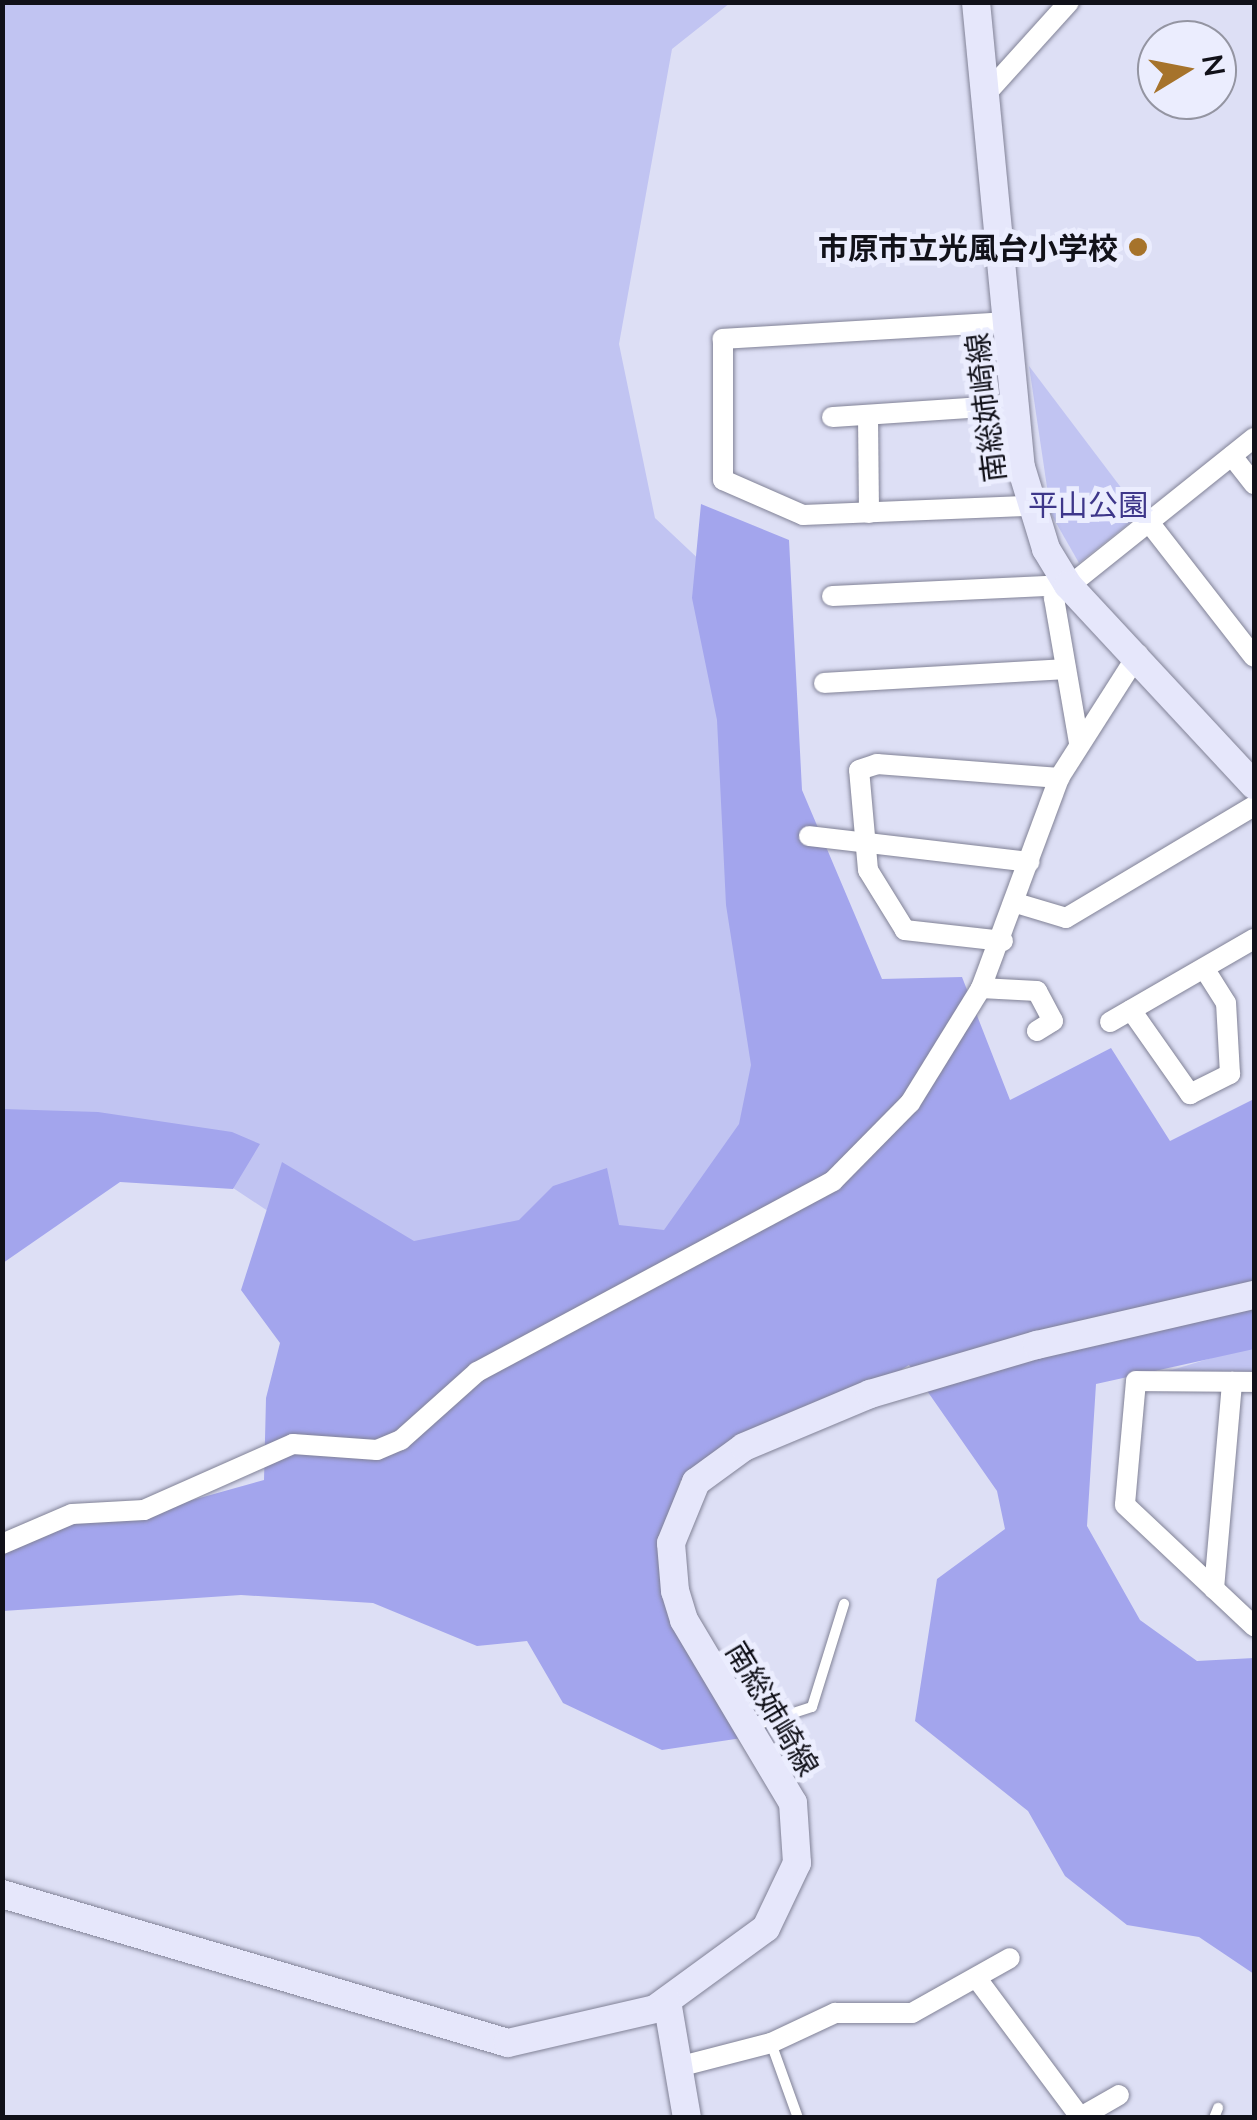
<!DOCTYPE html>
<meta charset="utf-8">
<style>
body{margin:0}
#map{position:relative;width:1257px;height:2120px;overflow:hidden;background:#dddff5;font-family:Lato,"Noto Sans JP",sans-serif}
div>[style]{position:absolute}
.green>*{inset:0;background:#c1c4f2}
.forest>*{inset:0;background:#a3a5ed}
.roads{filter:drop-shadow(0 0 2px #818296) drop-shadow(0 0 2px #818296)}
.lane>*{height:10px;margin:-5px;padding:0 5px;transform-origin:5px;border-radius:5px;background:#fff}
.street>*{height:20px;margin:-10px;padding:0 10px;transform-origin:10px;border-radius:10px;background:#fff}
.secondary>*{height:28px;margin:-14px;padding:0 14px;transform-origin:14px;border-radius:14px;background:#e6e7fb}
.dots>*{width:28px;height:28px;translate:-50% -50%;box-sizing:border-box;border:5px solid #ebedfe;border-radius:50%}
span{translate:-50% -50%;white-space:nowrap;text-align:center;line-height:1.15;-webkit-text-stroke:10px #ebedfe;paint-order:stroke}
.poi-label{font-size:30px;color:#111119;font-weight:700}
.right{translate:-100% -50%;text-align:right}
.street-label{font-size:30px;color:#111119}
.park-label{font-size:30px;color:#3e378a}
.frame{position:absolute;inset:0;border:5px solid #111119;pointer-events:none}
.north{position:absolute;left:1137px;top:20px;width:100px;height:100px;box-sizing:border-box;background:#ebedfe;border:2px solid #9495a2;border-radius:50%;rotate:80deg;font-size:28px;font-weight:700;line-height:40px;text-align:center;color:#111119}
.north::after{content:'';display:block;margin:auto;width:35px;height:45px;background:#a6732b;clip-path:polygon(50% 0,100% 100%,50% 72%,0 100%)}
</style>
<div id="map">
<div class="green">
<div style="clip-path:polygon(2px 3px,730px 3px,672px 49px,619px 344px,655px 518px,739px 597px,795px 810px,959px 1208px,364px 1275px,161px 1140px,3px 1146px)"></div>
<div style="clip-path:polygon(1029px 366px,1141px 514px,1079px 563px,1051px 514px)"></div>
<div style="clip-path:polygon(1254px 1345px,1254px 1382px,1136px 1381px)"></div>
</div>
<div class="forest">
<div style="clip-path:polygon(701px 504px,789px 540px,802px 790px,882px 979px,962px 977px,1010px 1100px,1111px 1048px,1170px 1141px,1254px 1099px,1254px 1349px,1096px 1384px,1087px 1526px,1140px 1620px,1197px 1661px,1254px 1658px,1254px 1974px,1199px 1937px,1127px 1925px,1065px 1876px,1028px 1811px,915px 1721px,937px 1579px,1005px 1529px,997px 1491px,909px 1365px,847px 1403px,680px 1481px,673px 1613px,742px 1738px,662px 1750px,563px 1703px,527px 1641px,477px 1646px,373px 1603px,241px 1595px,3px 1611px,3px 1549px,35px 1523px,171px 1506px,264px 1480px,266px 1398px,280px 1343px,241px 1290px,282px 1162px,414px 1241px,519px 1220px,553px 1186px,607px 1168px,619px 1225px,664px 1230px,739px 1124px,751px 1065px,726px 905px,717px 720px,692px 598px)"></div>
<div style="clip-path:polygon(3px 1109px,98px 1112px,232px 1132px,260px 1144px,233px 1189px,120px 1182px,3px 1263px)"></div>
</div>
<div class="roads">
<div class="lane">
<div style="left:750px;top:1727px;width:65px;rotate:-17.9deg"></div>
<div style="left:812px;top:1707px;width:108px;rotate:-72.7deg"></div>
<div style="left:771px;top:2043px;width:80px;rotate:70.2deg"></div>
<div style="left:1214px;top:2118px;width:11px;rotate:-68deg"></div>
</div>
<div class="street">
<div style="left:986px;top:94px;width:124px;rotate:-47.9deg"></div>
<div style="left:1007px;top:322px;width:285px;rotate:176.6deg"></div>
<div style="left:723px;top:339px;width:141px;rotate:90deg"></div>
<div style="left:723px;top:480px;width:87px;rotate:23.6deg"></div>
<div style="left:803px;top:515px;width:228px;rotate:-2.3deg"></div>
<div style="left:868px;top:416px;width:97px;rotate:89.4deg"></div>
<div style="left:832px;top:417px;width:183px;rotate:-3.8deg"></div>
<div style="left:1232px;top:456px;width:36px;rotate:52deg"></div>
<div style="left:1148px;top:521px;width:172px;rotate:52.1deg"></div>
<div style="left:832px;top:596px;width:236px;rotate:-2.7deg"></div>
<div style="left:824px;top:683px;width:242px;rotate:-3.3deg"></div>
<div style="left:1079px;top:743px;width:147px;rotate:-99.8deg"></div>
<div style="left:1054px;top:598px;width:256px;rotate:-38.7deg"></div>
<div style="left:809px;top:836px;width:222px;rotate:6.7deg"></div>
<div style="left:1016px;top:903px;width:52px;rotate:16.7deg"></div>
<div style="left:1066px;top:918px;width:219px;rotate:-30.8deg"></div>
<div style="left:1003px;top:941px;width:99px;rotate:-173.6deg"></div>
<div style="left:905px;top:930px;width:70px;rotate:-121.7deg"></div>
<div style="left:868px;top:870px;width:100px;rotate:-95.1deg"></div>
<div style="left:859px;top:770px;width:19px;rotate:-18deg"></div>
<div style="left:877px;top:764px;width:183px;rotate:4.4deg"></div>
<div style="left:981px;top:988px;width:56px;rotate:3.1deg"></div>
<div style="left:1037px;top:991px;width:34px;rotate:62deg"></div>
<div style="left:1053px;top:1021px;width:19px;rotate:148deg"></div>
<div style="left:1131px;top:1010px;width:103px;rotate:54.9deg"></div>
<div style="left:1190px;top:1094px;width:45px;rotate:-26.6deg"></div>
<div style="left:1230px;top:1074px;width:71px;rotate:-93.2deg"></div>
<div style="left:1226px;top:1003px;width:41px;rotate:-122.2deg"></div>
<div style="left:1110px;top:1022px;width:166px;rotate:-30deg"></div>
<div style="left:1254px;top:1382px;width:118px;rotate:-179.5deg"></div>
<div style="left:1136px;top:1381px;width:124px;rotate:95.1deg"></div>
<div style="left:1125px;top:1505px;width:177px;rotate:43.2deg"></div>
<div style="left:2px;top:1544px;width:76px;rotate:-23.2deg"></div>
<div style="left:72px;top:1514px;width:72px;rotate:-3.2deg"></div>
<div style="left:144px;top:1510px;width:163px;rotate:-23.9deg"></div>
<div style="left:293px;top:1444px;width:84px;rotate:4.1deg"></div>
<div style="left:377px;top:1450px;width:26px;rotate:-23deg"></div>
<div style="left:401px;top:1440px;width:102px;rotate:-41.8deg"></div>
<div style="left:477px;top:1372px;width:404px;rotate:-28.2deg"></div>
<div style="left:833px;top:1181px;width:110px;rotate:-45.4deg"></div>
<div style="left:910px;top:1103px;width:135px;rotate:-58.3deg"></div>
<div style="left:981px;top:988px;width:224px;rotate:-69.6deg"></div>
<div style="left:1059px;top:778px;width:147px;rotate:-57.5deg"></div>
<div style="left:1214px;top:1589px;width:208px;rotate:-85deg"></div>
<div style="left:978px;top:1980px;width:171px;rotate:53.3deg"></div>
<div style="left:678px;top:2067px;width:96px;rotate:-14.5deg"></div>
<div style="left:771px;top:2043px;width:71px;rotate:-25.1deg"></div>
<div style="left:835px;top:2013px;width:77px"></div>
<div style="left:912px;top:2013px;width:112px;rotate:-29.3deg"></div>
<div style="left:1079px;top:2118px;width:46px;rotate:-29.9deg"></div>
</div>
<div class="secondary">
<div style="left:976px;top:2px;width:467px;rotate:84.5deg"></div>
<div style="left:1021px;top:467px;width:86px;rotate:73deg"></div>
<div style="left:1046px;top:549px;width:42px;rotate:58.6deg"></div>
<div style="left:1068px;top:585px;width:273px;rotate:47.1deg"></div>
<div style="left:2px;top:1894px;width:527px;rotate:16.41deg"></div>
<div style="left:508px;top:2043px;width:151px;rotate:-13deg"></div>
<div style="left:655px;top:2009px;width:137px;rotate:-36.1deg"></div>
<div style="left:766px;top:1928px;width:72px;rotate:-64.5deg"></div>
<div style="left:797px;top:1863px;width:60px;rotate:-93.8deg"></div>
<div style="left:793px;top:1803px;width:213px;rotate:-120.8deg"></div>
<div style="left:684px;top:1620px;width:30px;rotate:-107deg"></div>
<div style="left:675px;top:1591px;width:48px;rotate:-94.8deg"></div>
<div style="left:671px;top:1543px;width:66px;rotate:-67.7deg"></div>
<div style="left:696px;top:1482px;width:59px;rotate:-36.1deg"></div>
<div style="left:744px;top:1447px;width:137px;rotate:-22.8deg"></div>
<div style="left:870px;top:1394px;width:174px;rotate:-16.4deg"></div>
<div style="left:1037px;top:1345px;width:223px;rotate:-13deg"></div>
<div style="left:667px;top:2001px;width:119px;rotate:80.3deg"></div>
</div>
</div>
<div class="dots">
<div style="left:1138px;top:247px;background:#a6732b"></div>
</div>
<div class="poi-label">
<span class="right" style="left:1118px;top:247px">市原市立光風台小学校</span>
</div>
<div class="street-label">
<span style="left:985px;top:408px;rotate:-97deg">南総姉崎線</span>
<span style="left:773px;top:1708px;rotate:59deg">南総姉崎線</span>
</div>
<div class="park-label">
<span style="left:1088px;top:504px">平山公園</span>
</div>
<div class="frame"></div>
<div class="north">N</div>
</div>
